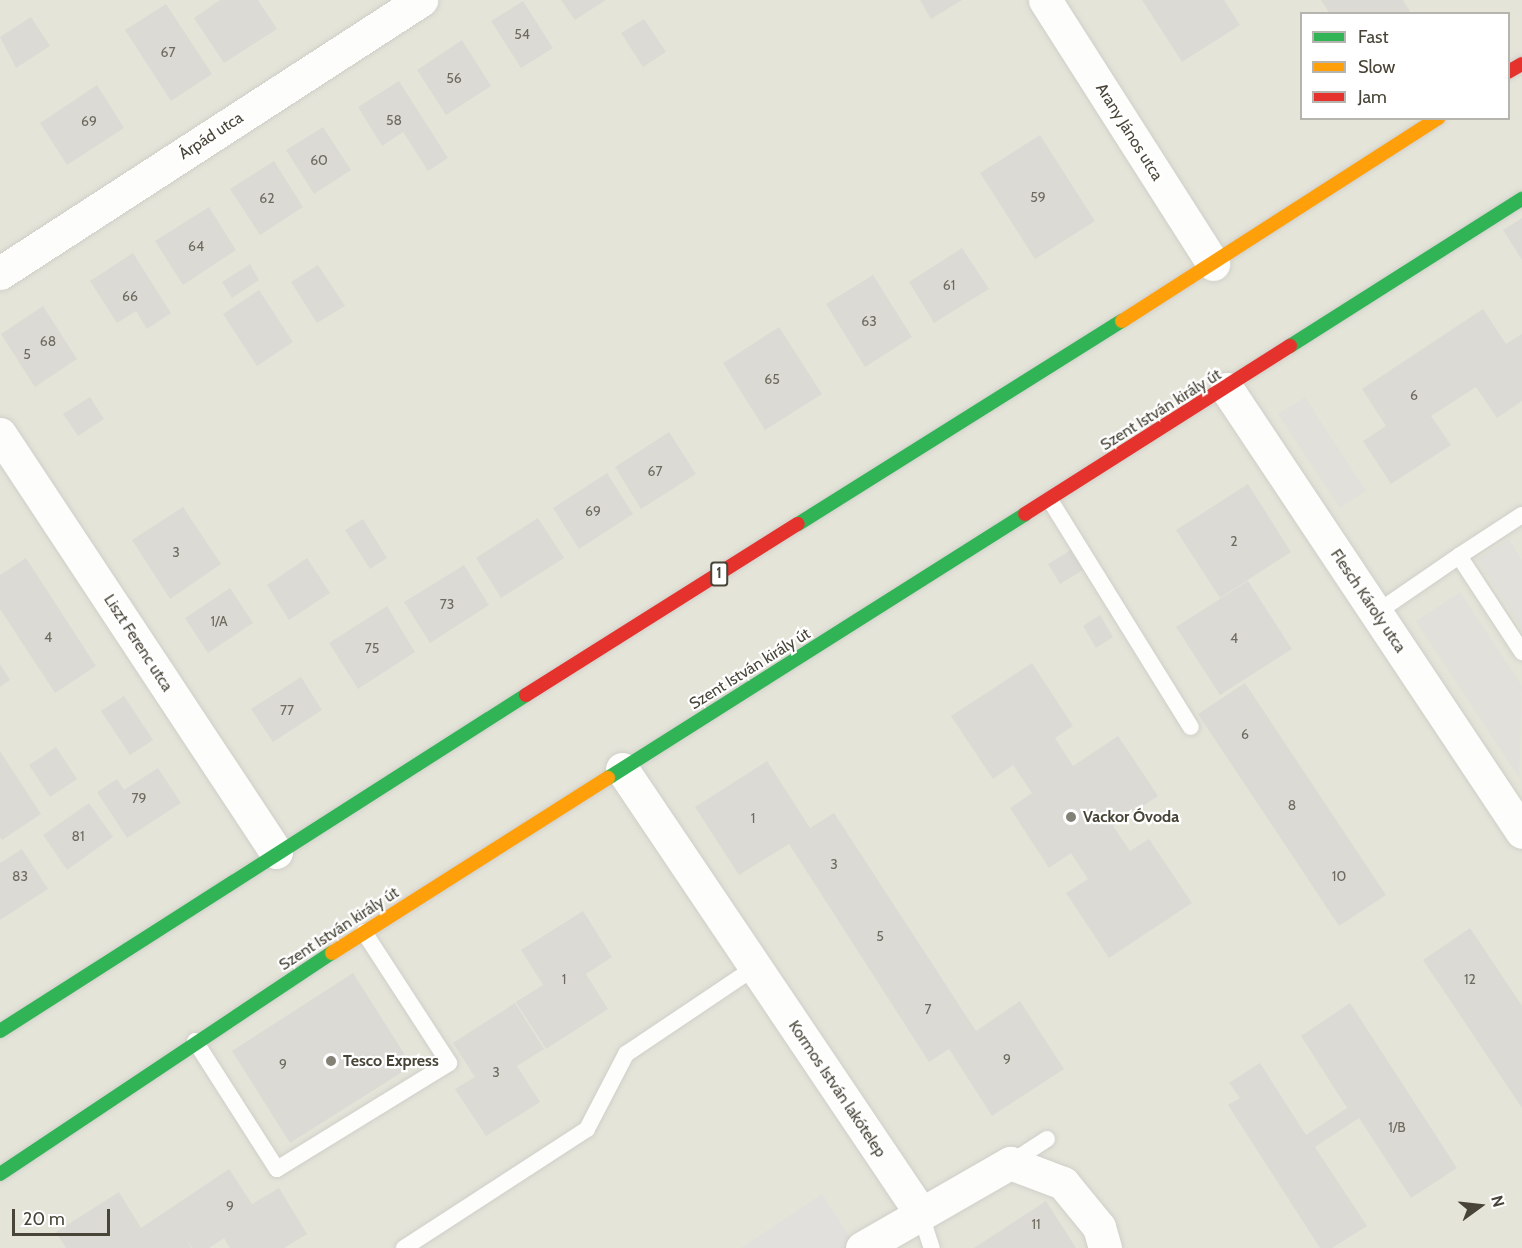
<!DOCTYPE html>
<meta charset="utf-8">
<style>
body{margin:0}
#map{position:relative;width:1522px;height:1248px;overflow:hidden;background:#f1f1ec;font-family:Cabin,sans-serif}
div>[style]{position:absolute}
.residential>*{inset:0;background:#e5e4d9}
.industrial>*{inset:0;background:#e2e0da}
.parking>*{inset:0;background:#e1e0dc}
.building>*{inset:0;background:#dbdad4}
.roads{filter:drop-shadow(0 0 2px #cfcfc9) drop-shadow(0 0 2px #cfcfc9)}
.lane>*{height:16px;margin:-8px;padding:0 8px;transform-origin:8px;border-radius:8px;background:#fdfdfc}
.street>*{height:33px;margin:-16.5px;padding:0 16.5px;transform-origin:16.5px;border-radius:16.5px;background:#fdfdfc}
.fast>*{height:14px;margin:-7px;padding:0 7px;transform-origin:7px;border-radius:7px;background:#30b455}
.slow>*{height:14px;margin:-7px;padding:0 7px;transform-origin:7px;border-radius:7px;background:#ff9f0a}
.jam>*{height:14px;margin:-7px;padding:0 7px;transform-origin:7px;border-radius:7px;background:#e5322d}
.dots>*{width:16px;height:16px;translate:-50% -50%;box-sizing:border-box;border:3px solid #fff;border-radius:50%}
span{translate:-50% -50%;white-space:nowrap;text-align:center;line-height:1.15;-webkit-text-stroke:4.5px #fff;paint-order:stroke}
.number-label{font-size:14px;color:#6e6a5f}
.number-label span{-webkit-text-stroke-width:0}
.shield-label span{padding:2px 4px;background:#fff;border:2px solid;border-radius:4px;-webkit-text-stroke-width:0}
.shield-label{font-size:15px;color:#484437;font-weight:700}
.street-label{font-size:16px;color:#484437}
.poi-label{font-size:16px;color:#484437;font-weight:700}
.left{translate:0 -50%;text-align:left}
.legend{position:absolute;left:1300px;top:12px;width:210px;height:108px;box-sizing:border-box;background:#fff;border:2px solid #b6b4af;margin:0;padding:8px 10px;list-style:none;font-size:18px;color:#484437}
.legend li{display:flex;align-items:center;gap:12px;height:30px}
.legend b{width:30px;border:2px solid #b6b4af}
.north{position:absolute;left:1450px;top:1176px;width:60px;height:60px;-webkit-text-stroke:4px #fff;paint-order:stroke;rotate:75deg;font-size:16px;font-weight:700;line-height:24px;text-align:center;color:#484437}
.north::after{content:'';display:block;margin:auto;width:21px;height:27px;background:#484437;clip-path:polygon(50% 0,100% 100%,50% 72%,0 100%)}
.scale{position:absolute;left:12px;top:1209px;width:98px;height:27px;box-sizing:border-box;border:3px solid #484437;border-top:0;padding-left:8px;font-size:18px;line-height:21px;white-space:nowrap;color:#484437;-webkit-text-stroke:4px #fff;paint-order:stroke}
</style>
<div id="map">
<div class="residential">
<div style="clip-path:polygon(evenodd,0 0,1522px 0,1522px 1248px,0 1248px,0 0,1302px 14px,1508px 14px,1508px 118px,1302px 118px,1302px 14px)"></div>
</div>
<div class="industrial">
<div style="clip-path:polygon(1305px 397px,1366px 491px,1340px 508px,1278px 414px)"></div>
<div style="clip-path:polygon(1509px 539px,1522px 560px,1522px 629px,1477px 559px)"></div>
<div style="clip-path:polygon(1460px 592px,1522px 686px,1519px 778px,1416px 621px)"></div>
</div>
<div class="parking">
<div style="clip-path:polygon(822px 1194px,857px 1248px,741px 1248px)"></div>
</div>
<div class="building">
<div style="clip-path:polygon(220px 0,258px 0,277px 29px,224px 63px,194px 18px)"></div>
<div style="clip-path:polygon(561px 0,606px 0,575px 20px)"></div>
<div style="clip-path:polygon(920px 0,962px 0,931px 19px)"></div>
<div style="clip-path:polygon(1142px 0,1224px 0,1240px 25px,1182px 62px)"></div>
<div style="clip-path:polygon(1321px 0,1403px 0,1411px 13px,1330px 14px)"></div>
<div style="clip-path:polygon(523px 1px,553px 48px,521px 68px,491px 21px)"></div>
<div style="clip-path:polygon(166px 4px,212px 74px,171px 101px,125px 30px)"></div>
<div style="clip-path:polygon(31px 17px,50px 46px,16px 68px,0 37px)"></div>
<div style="clip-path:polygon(644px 19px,666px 52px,643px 67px,621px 33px)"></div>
<div style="clip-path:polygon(462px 40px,491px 86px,446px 115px,417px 70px)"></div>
<div style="clip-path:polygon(399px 81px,448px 158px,428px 171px,403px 132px,382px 146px,358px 107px)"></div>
<div style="clip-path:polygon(97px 85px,124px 128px,67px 165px,40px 123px)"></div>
<div style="clip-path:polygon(323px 127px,351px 170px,314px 194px,286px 150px)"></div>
<div style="clip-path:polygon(1040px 135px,1095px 221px,1035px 259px,980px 173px)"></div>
<div style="clip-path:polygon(274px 161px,303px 207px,260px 235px,230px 189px)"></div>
<div style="clip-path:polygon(209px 207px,236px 250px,183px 285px,155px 241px)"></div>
<div style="clip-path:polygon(1522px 218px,1522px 260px,1503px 230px)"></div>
<div style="clip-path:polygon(962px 248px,989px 289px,934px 323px,909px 282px)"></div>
<div style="clip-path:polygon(133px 253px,171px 313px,147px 329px,136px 311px,117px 323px,90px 281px)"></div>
<div style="clip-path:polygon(250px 264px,259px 280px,232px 298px,222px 282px)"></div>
<div style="clip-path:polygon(318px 265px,345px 306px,317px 323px,291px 282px)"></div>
<div style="clip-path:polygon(873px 275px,912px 337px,865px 367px,826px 304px)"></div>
<div style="clip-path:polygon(259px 290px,293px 342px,257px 366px,223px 314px)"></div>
<div style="clip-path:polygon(43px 306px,77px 359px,35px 387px,1px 334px)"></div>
<div style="clip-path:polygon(1483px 309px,1506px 344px,1522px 334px,1522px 401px,1497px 418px,1476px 387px,1431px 416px,1451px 445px,1391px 484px,1363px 441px,1386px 426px,1362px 389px)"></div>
<div style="clip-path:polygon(779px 327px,822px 394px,765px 430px,723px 363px)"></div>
<div style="clip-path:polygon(90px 397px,104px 419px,78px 436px,63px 414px)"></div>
<div style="clip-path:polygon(669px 432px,696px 474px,641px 509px,615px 467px)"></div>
<div style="clip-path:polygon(607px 473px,633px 514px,579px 549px,553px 508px)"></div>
<div style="clip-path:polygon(1248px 484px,1291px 552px,1220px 598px,1176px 530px)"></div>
<div style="clip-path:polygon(183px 507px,221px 564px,170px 599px,132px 540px)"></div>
<div style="clip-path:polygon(538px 518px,564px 558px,501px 598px,476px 558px)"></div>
<div style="clip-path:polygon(363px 519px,387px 558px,370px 569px,345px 530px)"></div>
<div style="clip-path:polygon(1071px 550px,1083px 570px,1060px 584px,1048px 564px)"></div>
<div style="clip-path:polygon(26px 558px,96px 666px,55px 693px,0 609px,0 575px)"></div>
<div style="clip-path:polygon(307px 558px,330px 593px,289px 620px,267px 585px)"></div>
<div style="clip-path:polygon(464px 565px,489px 605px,430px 643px,404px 602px)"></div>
<div style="clip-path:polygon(1248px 581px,1292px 649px,1220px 695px,1176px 627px)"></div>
<div style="clip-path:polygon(230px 588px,253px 623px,208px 653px,185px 618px)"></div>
<div style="clip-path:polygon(387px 606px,415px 652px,358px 689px,329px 643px)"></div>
<div style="clip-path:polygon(1100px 615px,1113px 637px,1096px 648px,1083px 626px)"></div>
<div style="clip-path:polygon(1032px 663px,1073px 726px,1055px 738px,1073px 766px,1118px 736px,1158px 796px,1113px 826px,1130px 851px,1149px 839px,1192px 903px,1109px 958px,1066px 893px,1088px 879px,1071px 853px,1049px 868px,1010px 808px,1032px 793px,1013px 765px,993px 779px,951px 716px)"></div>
<div style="clip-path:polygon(0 664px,10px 680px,0 687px)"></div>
<div style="clip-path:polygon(301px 677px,322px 710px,273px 742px,251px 709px)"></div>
<div style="clip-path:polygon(1245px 683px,1386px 895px,1339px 926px,1198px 714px)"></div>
<div style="clip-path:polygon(124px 696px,153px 740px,130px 755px,101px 711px)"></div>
<div style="clip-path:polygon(56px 747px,77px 779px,50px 797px,29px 765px)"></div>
<div style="clip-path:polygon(0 751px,41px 814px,2px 840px,0 837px)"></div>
<div style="clip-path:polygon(767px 761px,810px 828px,834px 813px,976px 1031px,1020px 1001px,1064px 1069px,992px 1116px,949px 1049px,929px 1062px,789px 844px,739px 875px,695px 807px)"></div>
<div style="clip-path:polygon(158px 768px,181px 803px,127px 838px,97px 792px,117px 779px,124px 790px)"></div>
<div style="clip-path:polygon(89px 803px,113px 837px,67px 870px,43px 835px)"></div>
<div style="clip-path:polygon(22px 849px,48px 889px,0 920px,0 863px)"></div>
<div style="clip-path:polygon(583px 911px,612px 957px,586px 974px,608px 1009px,546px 1049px,516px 1002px,543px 985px,521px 950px)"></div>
<div style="clip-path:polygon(1470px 928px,1522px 1006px,1522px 1108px,1423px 960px)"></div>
<div style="clip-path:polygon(353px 973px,412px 1066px,290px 1143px,232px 1051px)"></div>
<div style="clip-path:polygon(515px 1003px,544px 1049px,517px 1066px,540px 1102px,486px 1136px,455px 1089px,475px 1077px,453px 1043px)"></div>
<div style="clip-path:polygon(1350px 1003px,1457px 1168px,1411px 1198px,1359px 1118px,1315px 1147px,1367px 1226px,1332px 1248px,1320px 1248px,1228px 1105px,1240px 1098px,1229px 1083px,1260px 1063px,1306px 1135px,1347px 1108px,1301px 1036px)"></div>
<div style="clip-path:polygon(229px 1169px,252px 1204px,279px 1188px,307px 1234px,284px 1248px,230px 1248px,224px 1238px,209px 1248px,192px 1248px,184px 1235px,191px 1248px,66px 1248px,56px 1232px,119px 1192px,141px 1228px)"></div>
<div style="clip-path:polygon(1046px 1201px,1076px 1248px,974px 1248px)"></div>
</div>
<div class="roads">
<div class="lane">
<div style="left:1050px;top:500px;width:267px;rotate:58.2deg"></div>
<div style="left:1459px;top:556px;width:75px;rotate:-33.1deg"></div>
<div style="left:1376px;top:613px;width:101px;rotate:-34.5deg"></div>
<div style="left:1459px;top:556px;width:115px;rotate:56.7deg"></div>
<div style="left:195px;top:1041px;width:152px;rotate:57.4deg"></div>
<div style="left:277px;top:1169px;width:202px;rotate:-31.6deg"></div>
<div style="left:449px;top:1063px;width:156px;rotate:-123deg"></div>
<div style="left:1010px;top:1163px;width:44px;rotate:-33deg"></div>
<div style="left:920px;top:1212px;width:38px;rotate:72deg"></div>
<div style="left:404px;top:1248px;width:218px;rotate:-33deg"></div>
<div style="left:587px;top:1129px;width:85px;rotate:-62.5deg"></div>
<div style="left:626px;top:1054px;width:154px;rotate:-33.9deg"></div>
</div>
<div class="street">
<div style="left:1045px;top:0;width:313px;rotate:57.5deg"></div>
<div style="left:0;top:273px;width:502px;rotate:-32.96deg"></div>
<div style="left:1227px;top:389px;width:532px;rotate:56.34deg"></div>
<div style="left:0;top:434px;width:501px;rotate:56.56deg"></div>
<div style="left:622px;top:769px;width:534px;rotate:56.07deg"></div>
<div style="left:862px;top:1248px;width:171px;rotate:-29.9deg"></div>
<div style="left:1010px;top:1163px;width:57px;rotate:20.7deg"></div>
<div style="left:1063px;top:1183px;width:57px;rotate:50.7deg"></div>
<div style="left:1099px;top:1227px;width:22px;rotate:74deg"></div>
</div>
<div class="fast">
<div style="left:1290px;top:346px;width:275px;rotate:-32.4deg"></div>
<div style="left:798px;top:524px;width:382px;rotate:-32.1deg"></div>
<div style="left:608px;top:778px;width:494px;rotate:-32.3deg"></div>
<div style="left:0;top:1031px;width:624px;rotate:-32.57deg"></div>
<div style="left:0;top:1174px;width:399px;rotate:-33.7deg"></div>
</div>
<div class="slow">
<div style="left:1122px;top:321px;width:376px;rotate:-32.7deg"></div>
<div style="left:332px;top:953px;width:327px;rotate:-32.4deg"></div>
</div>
<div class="jam">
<div style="left:1508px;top:72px;width:16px;rotate:-30deg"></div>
<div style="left:1025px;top:514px;width:314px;rotate:-32.4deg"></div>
<div style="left:526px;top:695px;width:321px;rotate:-32.2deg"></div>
</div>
</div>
<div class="dots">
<div style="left:1071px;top:817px;background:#838176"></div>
<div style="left:331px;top:1061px;background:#838176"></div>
</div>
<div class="number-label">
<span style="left:522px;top:34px">54</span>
<span style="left:168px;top:52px">67</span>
<span style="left:454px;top:78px">56</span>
<span style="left:394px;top:120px">58</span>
<span style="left:89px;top:121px">69</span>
<span style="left:319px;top:160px">60</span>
<span style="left:1038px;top:197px">59</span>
<span style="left:267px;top:198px">62</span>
<span style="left:196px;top:246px">64</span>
<span style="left:949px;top:285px">61</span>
<span style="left:130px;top:296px">66</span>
<span style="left:869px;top:321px">63</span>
<span style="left:48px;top:341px">68</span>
<span style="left:27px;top:354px">5</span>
<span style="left:772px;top:379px">65</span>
<span style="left:1414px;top:395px">6</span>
<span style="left:655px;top:471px">67</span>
<span style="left:593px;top:511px">69</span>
<span style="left:1234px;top:541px">2</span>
<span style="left:176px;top:552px">3</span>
<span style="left:447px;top:604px">73</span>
<span style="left:219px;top:621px">1/A</span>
<span style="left:48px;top:637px">4</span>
<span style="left:1234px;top:638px">4</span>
<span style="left:372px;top:648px">75</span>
<span style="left:287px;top:710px">77</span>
<span style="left:1245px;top:734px">6</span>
<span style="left:139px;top:798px">79</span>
<span style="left:1292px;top:805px">8</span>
<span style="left:753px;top:818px">1</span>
<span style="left:78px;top:836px">81</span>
<span style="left:834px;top:864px">3</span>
<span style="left:20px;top:876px">83</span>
<span style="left:1339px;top:876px">10</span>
<span style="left:880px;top:936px">5</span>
<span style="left:564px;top:979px">1</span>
<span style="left:1470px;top:979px">12</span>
<span style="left:928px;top:1009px">7</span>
<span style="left:1007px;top:1059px">9</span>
<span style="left:283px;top:1064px">9</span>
<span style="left:496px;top:1072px">3</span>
<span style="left:1397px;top:1127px">1/B</span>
<span style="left:230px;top:1206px">9</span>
<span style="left:1036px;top:1224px">11</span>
</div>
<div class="shield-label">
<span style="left:719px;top:574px">1</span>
</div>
<div class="street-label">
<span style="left:1129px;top:132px;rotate:58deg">Arany János utca</span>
<span style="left:211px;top:136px;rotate:-33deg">Árpád utca</span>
<span style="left:1161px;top:410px;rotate:-32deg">Szent István király út</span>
<span style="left:1368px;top:601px;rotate:56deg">Flesch Károly utca</span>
<span style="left:138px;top:643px;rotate:57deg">Liszt Ferenc utca</span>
<span style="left:750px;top:669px;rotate:-32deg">Szent István király út</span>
<span style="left:339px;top:929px;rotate:-33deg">Szent István király út</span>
<span style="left:837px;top:1089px;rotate:56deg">Kormos István lakótelep</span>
</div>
<div class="poi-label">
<span class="left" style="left:1083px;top:817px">Vackor Óvoda</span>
<span class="left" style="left:343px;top:1061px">Tesco Express</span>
</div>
<ul class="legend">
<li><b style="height:8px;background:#30b455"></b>Fast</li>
<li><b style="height:8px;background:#ff9f0a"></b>Slow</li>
<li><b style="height:8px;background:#e5322d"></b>Jam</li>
</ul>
<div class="north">N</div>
<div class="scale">20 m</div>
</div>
